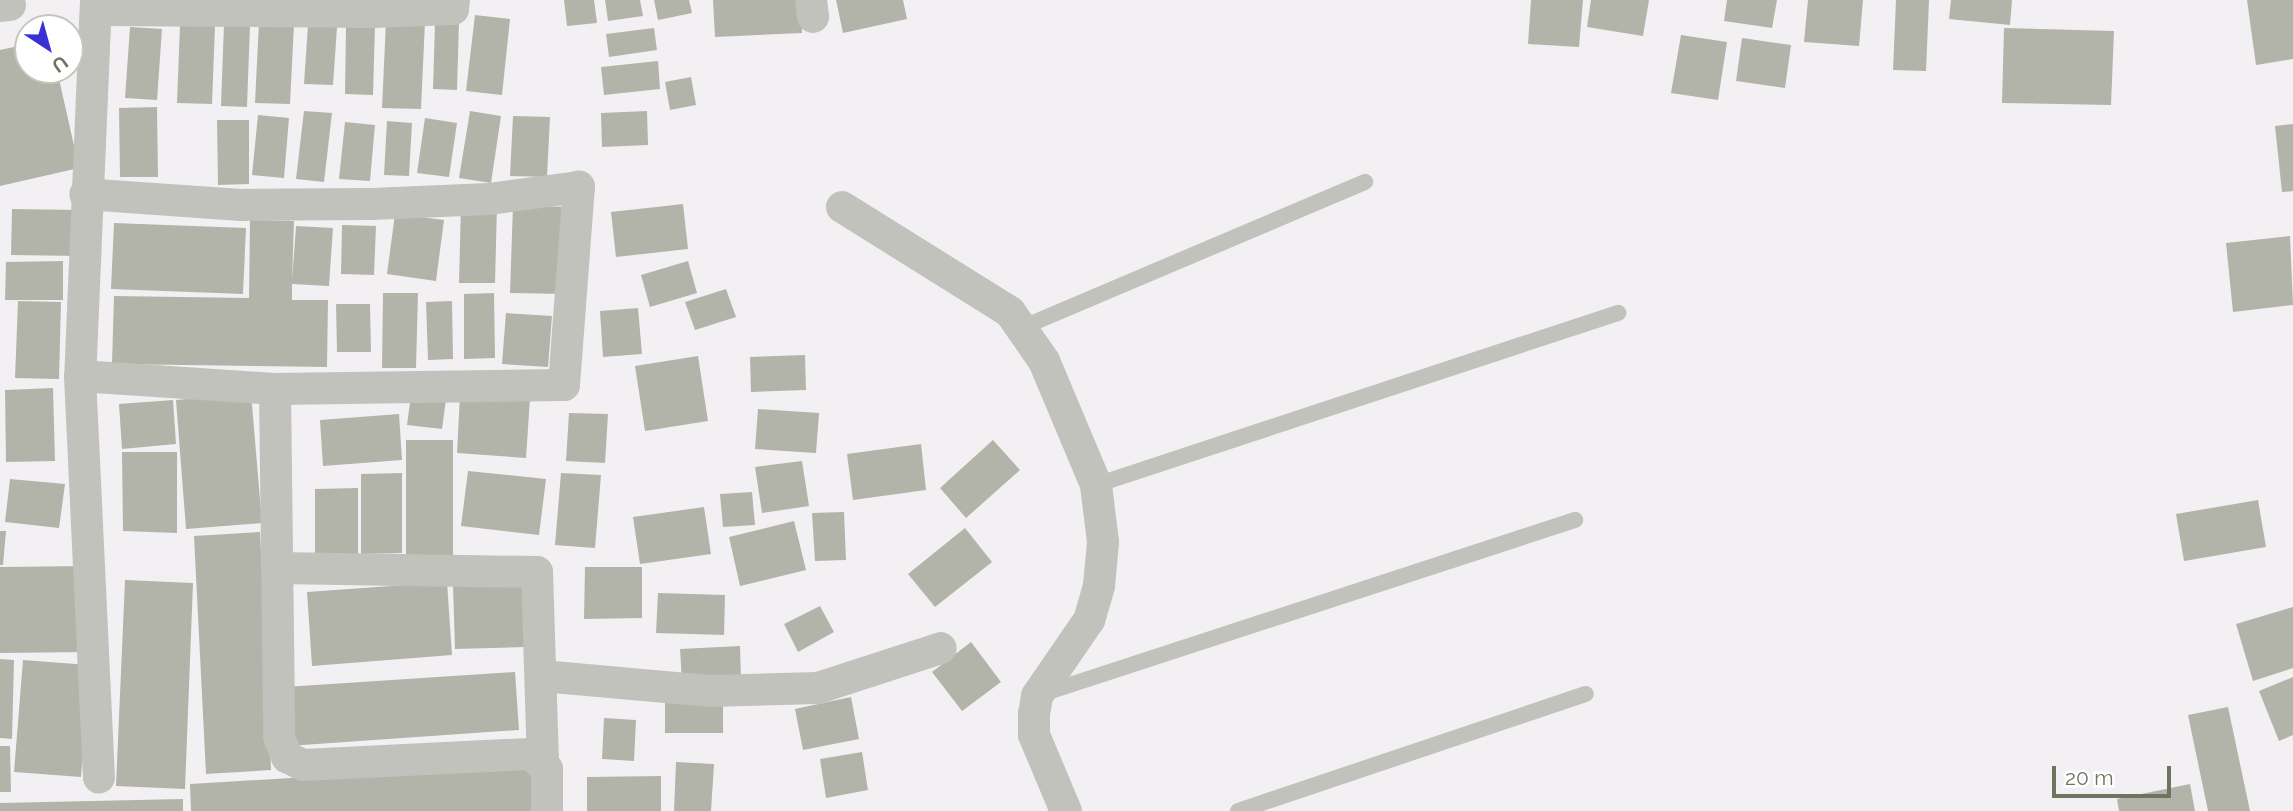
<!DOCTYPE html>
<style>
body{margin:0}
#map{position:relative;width:2293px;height:811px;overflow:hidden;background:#f3f0f4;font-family:Raleway,sans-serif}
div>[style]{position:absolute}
.building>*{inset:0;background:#b2b4a9}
.service>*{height:16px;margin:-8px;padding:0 8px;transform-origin:8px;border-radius:8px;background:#c0c2bb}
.minor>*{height:32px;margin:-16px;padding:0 16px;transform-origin:16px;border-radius:16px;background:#c0c2bb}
span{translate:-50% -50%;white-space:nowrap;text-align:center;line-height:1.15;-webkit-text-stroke:7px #fff;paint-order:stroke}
.north{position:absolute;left:14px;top:14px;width:70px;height:70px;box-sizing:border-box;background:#fff;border:2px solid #c5c7be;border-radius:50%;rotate:144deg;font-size:19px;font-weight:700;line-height:28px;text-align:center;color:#6e745d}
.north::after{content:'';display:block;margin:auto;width:24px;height:32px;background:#3a31d3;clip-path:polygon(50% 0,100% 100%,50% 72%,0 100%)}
.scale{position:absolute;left:2052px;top:766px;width:119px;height:32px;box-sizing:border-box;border:4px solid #6e745d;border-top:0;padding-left:9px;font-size:21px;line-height:24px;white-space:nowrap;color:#6e745d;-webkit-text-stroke:5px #fff;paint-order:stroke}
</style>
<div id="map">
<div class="building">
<div style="clip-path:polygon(564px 0,594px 0,597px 23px,567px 26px)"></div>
<div style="clip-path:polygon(605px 0,640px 0,643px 16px,608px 21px)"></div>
<div style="clip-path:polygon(654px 0,689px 0,692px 13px,658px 20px)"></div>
<div style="clip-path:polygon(713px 0,801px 0,802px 33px,715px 37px)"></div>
<div style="clip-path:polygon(836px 0,903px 0,907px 19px,843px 33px)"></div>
<div style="clip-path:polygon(1531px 0,1583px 0,1579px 47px,1528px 44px)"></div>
<div style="clip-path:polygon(1591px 0,1649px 0,1643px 36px,1587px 27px)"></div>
<div style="clip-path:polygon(1727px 0,1777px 0,1772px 28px,1724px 21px)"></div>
<div style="clip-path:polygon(1808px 0,1863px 0,1859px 46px,1804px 42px)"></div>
<div style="clip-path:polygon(1896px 0,1929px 0,1926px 71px,1893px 70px)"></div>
<div style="clip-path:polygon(1951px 0,2012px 0,2010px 25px,1949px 19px)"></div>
<div style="clip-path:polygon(2247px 0,2293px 0,2293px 59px,2256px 65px)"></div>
<div style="clip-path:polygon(475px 15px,510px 19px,502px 95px,466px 91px)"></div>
<div style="clip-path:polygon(386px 21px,425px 22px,421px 109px,382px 108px)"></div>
<div style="clip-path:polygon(259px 22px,294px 24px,290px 104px,255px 103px)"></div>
<div style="clip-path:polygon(435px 22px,459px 22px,457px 90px,433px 89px)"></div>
<div style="clip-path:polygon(224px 24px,250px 25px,247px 107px,221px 106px)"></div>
<div style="clip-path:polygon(180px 25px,215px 26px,212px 104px,177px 103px)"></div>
<div style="clip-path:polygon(308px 25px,337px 27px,333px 85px,304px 84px)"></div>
<div style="clip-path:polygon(346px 25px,375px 26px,373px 95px,345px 94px)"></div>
<div style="clip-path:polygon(130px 27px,162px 29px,157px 100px,125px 98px)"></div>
<div style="clip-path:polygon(654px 28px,657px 50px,609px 57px,606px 34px)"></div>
<div style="clip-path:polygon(2004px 28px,2114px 31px,2111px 105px,2002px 103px)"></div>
<div style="clip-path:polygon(1681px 35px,1727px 42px,1718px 100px,1671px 93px)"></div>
<div style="clip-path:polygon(1742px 38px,1791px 45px,1785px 88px,1736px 81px)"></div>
<div style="clip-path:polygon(28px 44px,28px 70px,57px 70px,79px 168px,0 186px,0 50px)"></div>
<div style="clip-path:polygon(658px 61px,660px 89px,604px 95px,601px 67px)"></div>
<div style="clip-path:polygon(691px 77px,696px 105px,670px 110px,665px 82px)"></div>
<div style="clip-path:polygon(157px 107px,158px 177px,120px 177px,119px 108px)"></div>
<div style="clip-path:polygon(304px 111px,332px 113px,324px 182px,296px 179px)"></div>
<div style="clip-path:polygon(470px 111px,501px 116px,491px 183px,459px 178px)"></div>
<div style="clip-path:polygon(647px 111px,648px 145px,602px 147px,601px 113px)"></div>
<div style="clip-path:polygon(258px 115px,289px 118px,284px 178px,252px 175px)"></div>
<div style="clip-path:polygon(513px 116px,550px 117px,547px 177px,510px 176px)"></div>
<div style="clip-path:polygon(425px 118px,457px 123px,449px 177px,417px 173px)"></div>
<div style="clip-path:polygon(217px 120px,249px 120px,249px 184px,218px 185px)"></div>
<div style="clip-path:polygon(387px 121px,412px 123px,409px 176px,384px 175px)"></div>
<div style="clip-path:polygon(345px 122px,375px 125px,370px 181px,339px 179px)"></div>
<div style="clip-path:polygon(2293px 124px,2293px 191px,2282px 192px,2275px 126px)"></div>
<div style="clip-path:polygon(683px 204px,688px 249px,616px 257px,611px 212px)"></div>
<div style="clip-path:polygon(461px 205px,497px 206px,495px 283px,459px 283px)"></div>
<div style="clip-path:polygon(513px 205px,569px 207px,566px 294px,510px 293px)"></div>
<div style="clip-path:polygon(12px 209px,82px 210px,81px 256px,11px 255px)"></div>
<div style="clip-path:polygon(395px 214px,444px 220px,436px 281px,387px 274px)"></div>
<div style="clip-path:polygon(250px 220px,294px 221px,292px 281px,296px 226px,333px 228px,329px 286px,292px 284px,292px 300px,328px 300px,327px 367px,112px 364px,114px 296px,249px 298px)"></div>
<div style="clip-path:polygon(114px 223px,246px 228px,243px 294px,111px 289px)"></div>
<div style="clip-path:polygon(342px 225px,376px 226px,374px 275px,341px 274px)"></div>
<div style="clip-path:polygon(2290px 236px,2293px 305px,2233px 312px,2226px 243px)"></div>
<div style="clip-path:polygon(63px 261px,63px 300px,5px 300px,6px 262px)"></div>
<div style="clip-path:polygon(688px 261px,697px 293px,650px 307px,641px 275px)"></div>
<div style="clip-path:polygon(726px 289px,736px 317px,695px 330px,685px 302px)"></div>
<div style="clip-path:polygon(383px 293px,418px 293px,416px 368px,382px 368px)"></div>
<div style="clip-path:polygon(494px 293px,495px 358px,464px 359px,464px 294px)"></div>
<div style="clip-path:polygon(18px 301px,61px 302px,59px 379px,15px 378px)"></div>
<div style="clip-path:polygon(452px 301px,453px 359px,428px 360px,426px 302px)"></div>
<div style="clip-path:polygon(336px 304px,370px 304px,371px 352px,337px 352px)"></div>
<div style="clip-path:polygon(638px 308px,642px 354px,603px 357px,600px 311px)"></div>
<div style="clip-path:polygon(506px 313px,552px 316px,548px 367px,502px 364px)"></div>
<div style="clip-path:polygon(805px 355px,806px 390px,751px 392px,750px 357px)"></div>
<div style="clip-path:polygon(698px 356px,708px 421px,645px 431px,635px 366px)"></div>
<div style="clip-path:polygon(412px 387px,447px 392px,442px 429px,407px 425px)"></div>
<div style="clip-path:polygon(53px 388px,55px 461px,6px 462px,5px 390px)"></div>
<div style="clip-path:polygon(251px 393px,262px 523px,186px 529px,176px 400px)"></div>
<div style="clip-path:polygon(460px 395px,530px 398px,526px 458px,457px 453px)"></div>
<div style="clip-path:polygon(173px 400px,176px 444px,122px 449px,119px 404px)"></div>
<div style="clip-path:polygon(758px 409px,819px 413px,816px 453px,755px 449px)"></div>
<div style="clip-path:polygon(569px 413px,608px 414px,605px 463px,566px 461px)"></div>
<div style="clip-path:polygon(399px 414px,402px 460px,323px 466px,320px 420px)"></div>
<div style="clip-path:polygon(406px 440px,453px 440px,453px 556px,406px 557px)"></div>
<div style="clip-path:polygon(993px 440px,1020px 470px,966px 518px,940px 488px)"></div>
<div style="clip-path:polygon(921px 444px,926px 490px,853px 500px,847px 454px)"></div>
<div style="clip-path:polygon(122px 452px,177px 452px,177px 533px,123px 531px)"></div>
<div style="clip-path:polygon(802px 461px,809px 506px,762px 513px,755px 467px)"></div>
<div style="clip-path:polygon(468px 471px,546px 479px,539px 535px,461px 526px)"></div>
<div style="clip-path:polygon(402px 473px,402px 553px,361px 554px,361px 474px)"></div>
<div style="clip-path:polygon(561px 473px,601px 475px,595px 548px,555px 545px)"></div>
<div style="clip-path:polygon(10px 479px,65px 484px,59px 528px,5px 522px)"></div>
<div style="clip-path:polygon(358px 488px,358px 563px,315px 564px,315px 489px)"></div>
<div style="clip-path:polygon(752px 492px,755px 525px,723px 527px,720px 494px)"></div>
<div style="clip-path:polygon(2258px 500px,2266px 547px,2184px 561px,2176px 514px)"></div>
<div style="clip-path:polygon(704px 507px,711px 554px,640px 564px,633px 517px)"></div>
<div style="clip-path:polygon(844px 512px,846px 560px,815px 561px,812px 513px)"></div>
<div style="clip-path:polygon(794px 521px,806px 570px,740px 586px,729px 537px)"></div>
<div style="clip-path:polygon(965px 528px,992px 562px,935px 607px,908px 574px)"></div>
<div style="clip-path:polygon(0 531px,6px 531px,3px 565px,0 565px)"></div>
<div style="clip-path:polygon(260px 532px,271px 770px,206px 774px,194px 536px)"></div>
<div style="clip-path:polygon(89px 566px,88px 652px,0 653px,0 567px)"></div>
<div style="clip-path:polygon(585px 567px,642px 567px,642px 618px,584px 619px)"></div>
<div style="clip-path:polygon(125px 580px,193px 583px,185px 789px,116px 786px)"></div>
<div style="clip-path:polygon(447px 582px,452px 655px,312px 666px,307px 592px)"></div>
<div style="clip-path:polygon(523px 583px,525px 647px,455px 649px,453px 586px)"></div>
<div style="clip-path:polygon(658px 593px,725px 595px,724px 635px,656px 633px)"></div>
<div style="clip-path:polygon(820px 606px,834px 632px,798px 652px,784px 624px)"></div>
<div style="clip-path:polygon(2293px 607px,2293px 668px,2253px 681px,2236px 624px)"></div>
<div style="clip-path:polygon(971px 642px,1001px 682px,962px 711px,932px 672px)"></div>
<div style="clip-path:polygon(740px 646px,741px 679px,682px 682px,680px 649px)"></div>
<div style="clip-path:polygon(0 659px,14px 660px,12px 739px,0 738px)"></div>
<div style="clip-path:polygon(23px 660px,89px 665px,81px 777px,14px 772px)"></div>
<div style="clip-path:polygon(515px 672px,519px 730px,288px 746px,285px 687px)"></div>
<div style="clip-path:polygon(2293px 677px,2293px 735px,2279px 741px,2259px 691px)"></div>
<div style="clip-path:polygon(665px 695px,723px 695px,723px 733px,665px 733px)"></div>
<div style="clip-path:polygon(851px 697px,859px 739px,803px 750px,795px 709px)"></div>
<div style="clip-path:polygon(2228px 707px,2250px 811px,2208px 811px,2188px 715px)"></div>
<div style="clip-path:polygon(604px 718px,636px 720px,634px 761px,602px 759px)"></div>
<div style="clip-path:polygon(0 746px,10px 746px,11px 792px,0 792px)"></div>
<div style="clip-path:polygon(862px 752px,868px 790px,826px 798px,820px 759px)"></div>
<div style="clip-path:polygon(676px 762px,714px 764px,711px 811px,674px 811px)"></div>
<div style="clip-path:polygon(537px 763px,540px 811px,191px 811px,190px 784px)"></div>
<div style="clip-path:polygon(661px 776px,661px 811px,587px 811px,587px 777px)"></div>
<div style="clip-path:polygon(2190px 784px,2195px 811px,2119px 811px,2117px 799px)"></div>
<div style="clip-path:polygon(183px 799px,183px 811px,0 811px,0 803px)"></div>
</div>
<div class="service">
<div style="left:1021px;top:328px;width:374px;rotate:-23deg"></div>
<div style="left:1096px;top:485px;width:550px;rotate:-18.24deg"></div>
<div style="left:1042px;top:694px;width:561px;rotate:-18.08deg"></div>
<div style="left:1238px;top:811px;width:367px;rotate:-18.6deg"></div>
</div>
<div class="minor">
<div style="left:96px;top:0;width:376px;rotate:92.4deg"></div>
<div style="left:80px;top:376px;width:402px;rotate:87.3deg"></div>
<div style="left:811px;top:0;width:17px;rotate:83deg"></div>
<div style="left:0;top:6px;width:10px;rotate:-6deg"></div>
<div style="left:96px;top:10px;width:277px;rotate:0.4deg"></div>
<div style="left:373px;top:12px;width:80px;rotate:-2.1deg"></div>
<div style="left:453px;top:9px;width:9px;rotate:-84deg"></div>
<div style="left:842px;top:207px;width:198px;rotate:32deg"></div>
<div style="left:1010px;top:312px;width:60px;rotate:55.2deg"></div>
<div style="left:1044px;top:361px;width:134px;rotate:67.2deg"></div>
<div style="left:1096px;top:485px;width:57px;rotate:83deg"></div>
<div style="left:1103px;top:542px;width:44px;rotate:95.2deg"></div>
<div style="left:1099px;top:586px;width:35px;rotate:106deg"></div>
<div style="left:1089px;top:620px;width:92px;rotate:124.4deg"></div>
<div style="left:1037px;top:696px;width:18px;rotate:99deg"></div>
<div style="left:1034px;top:714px;width:21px;rotate:90deg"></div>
<div style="left:1034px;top:735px;width:82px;rotate:67.2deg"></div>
<div style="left:80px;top:376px;width:195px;rotate:3.8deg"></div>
<div style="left:275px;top:389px;width:289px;rotate:-0.8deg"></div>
<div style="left:564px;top:385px;width:199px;rotate:-85.7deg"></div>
<div style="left:579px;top:187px;width:91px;rotate:172.4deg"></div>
<div style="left:489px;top:199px;width:118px;rotate:177.6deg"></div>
<div style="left:371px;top:204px;width:130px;rotate:179.6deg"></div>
<div style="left:241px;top:205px;width:156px;rotate:-176deg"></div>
<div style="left:275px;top:389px;width:348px;rotate:89.3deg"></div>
<div style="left:279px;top:737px;width:22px;rotate:68deg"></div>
<div style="left:287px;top:757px;width:18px;rotate:27deg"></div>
<div style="left:303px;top:765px;width:228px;rotate:-2.8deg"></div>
<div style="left:531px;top:754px;width:22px;rotate:43deg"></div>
<div style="left:547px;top:769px;width:42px;rotate:90deg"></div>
<div style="left:278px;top:568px;width:259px;rotate:0.9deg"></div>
<div style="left:537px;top:572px;width:191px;rotate:88.2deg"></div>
<div style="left:542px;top:676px;width:170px;rotate:5.1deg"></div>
<div style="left:711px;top:691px;width:107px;rotate:-1.6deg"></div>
<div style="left:818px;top:688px;width:129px;rotate:-18deg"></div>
</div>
<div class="north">U</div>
<div class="scale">20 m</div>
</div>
